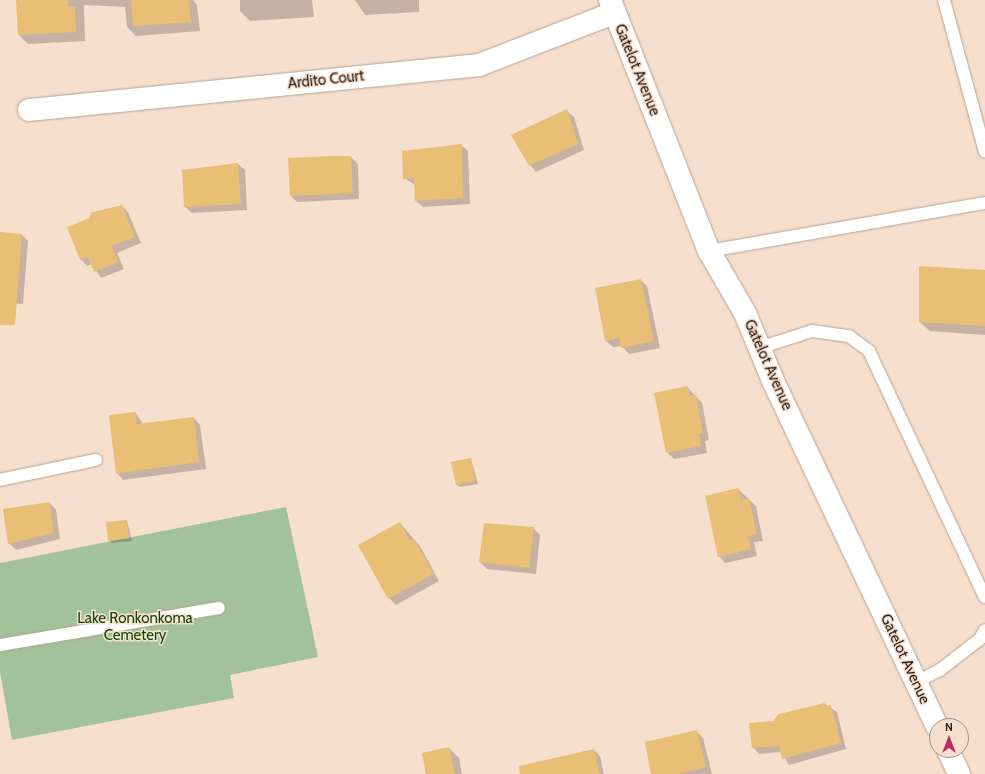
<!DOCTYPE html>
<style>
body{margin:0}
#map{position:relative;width:985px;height:774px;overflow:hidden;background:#f7dfce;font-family:Cabin,sans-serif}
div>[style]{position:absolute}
.green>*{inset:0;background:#a1c29b}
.shadow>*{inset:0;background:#0003}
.building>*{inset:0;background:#e9be75}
.roads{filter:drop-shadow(0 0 1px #b8a291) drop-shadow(0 0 1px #b8a291)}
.lane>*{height:12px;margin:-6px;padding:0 6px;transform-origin:6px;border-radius:6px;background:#fff}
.street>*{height:22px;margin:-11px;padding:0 11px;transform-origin:11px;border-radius:11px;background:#fff}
span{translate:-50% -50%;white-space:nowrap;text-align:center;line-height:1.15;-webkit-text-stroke:3px #f7dfce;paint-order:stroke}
.street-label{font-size:15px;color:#251d16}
.park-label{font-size:15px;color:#114708}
.north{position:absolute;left:929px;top:718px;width:40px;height:40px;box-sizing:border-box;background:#f7dfce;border:1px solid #a39184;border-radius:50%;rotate:0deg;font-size:11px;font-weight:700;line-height:16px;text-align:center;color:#251d16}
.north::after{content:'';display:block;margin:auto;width:14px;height:18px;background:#ba2d60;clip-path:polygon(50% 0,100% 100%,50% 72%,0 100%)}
</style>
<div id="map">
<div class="green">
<div style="clip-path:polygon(286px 507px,318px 657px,230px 675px,234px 698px,12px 740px,0 672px,0 563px)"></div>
</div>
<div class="shadow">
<div style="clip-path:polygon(17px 0,193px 0,197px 5px,200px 31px,136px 36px,127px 27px,125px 7px,84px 5px,85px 41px,28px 44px,19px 35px)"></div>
<div style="clip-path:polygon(240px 0,312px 0,314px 17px,250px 21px,240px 11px)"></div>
<div style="clip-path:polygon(355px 0,419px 0,419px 12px,365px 15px)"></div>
<div style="clip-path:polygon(567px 111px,574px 117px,584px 150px,536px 172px,530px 165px)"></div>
<div style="clip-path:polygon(461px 145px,468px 151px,470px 204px,423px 207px,416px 201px,415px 185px,404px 178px)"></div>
<div style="clip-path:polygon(351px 157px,358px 164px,359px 199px,297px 202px,291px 196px)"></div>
<div style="clip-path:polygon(238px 164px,245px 170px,247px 210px,192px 213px,185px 207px,183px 171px)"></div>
<div style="clip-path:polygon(122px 206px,128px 212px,141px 243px,117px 253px,124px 269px,101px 278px,92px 264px,87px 266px,81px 259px,91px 213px)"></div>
<div style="clip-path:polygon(0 235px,22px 235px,28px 241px,23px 304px,0 302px)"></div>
<div style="clip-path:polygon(985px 271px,985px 335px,930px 331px,920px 322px)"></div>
<div style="clip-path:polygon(641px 280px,647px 286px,660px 348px,629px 354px,622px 346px,613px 347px,606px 341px,596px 289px)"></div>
<div style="clip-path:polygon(687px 387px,702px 403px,709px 440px,705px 441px,707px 453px,674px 459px,667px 452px)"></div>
<div style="clip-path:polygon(136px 413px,143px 424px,194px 418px,200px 425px,206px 469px,123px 480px,117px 473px)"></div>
<div style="clip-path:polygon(471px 459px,478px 484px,460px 487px,456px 484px)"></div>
<div style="clip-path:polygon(738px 489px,756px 506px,763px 541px,754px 542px,757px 556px,725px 563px,719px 556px)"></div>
<div style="clip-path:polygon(50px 503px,56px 510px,60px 539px,16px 550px,9px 543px)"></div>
<div style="clip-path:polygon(127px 521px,132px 541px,112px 543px,109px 540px)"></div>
<div style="clip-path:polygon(400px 523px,420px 546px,439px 581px,396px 605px,389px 598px)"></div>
<div style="clip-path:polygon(533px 528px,540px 535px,536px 574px,487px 569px,480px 562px)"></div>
<div style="clip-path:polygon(825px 704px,837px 712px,846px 749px,789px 765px,781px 752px,759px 754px,753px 747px)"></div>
<div style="clip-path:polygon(696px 731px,703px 738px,712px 774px,653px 774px)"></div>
<div style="clip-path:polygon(449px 748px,459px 758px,462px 774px,427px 774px)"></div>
<div style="clip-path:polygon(594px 750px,600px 756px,604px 774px,537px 774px)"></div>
</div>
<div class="building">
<div style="clip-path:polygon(16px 0,68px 0,68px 7px,75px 7px,76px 32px,18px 35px)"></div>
<div style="clip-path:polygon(131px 0,189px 0,191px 22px,133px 26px)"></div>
<div style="clip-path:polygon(567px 109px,578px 144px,529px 166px,511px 135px)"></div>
<div style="clip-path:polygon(462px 144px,463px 198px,415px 201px,414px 178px,403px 179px,402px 151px)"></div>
<div style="clip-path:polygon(332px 156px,351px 156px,353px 193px,290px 196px,288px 158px)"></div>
<div style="clip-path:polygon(238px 163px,241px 204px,184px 207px,182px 170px)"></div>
<div style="clip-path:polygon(122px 205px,135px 237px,112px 246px,118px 262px,94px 272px,88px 257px,80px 260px,67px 227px,92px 217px,90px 213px)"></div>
<div style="clip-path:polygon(0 232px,22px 234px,15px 325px,0 325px)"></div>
<div style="clip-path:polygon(919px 266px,985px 270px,985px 326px,919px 322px)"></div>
<div style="clip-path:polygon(641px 279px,654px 341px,621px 348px,619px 338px,605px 341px,595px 288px)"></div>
<div style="clip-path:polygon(687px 386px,690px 396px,696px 395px,703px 433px,699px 434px,701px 446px,666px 453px,654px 393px)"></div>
<div style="clip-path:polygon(136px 412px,137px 424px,194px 417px,199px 462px,116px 474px,109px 415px)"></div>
<div style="clip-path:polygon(471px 458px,475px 481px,456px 485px,451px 462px)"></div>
<div style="clip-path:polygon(738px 488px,741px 500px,749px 498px,757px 534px,748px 536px,751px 549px,718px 557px,705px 496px)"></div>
<div style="clip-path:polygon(50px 502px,54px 533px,8px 544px,3px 509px)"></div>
<div style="clip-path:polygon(127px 520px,129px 538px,108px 541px,106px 522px)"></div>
<div style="clip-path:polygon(400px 522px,410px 541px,414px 539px,434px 574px,388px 599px,358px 545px)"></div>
<div style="clip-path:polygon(484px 523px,534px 527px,529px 568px,479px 562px)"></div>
<div style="clip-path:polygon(825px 703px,825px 706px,831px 705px,841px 743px,782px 759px,779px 746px,752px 748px,749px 723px,773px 721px,779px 714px)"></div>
<div style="clip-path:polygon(697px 730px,706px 767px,678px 774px,651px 774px,645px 742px)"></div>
<div style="clip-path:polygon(449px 747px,455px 774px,426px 774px,422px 753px)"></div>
<div style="clip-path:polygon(594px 749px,600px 774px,520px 774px,519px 766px)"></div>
</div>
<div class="roads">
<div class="lane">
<div style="left:944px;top:0;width:157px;rotate:74.9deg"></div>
<div style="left:709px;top:251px;width:280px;rotate:-9.9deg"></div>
<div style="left:759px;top:348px;width:56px;rotate:-17.8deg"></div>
<div style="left:812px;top:331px;width:37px;rotate:8deg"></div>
<div style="left:849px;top:336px;width:25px;rotate:37deg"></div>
<div style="left:869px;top:351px;width:272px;rotate:64.8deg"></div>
<div style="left:0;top:480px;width:98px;rotate:-11.8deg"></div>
<div style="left:0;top:645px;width:222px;rotate:-9.6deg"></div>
<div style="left:917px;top:682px;width:26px;rotate:-28deg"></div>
<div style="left:940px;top:670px;width:51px;rotate:-37.8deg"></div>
<div style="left:980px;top:639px;width:10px;rotate:-61deg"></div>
</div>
<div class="street">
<div style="left:610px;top:0;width:270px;rotate:68.5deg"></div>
<div style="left:709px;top:251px;width:72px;rotate:59.9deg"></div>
<div style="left:745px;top:313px;width:76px;rotate:67.5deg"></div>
<div style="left:774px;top:383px;width:380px;rotate:64.6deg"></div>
<div style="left:29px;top:110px;width:452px;rotate:-5.7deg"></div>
<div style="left:479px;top:65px;width:145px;rotate:-21.1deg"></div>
<div style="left:948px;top:750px;width:26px;rotate:65deg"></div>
</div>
</div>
<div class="street-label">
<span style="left:637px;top:70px;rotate:68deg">Gatelot Avenue</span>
<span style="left:326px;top:80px;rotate:-6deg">Ardito Court</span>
<span style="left:768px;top:365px;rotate:66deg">Gatelot Avenue</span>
<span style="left:905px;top:659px;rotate:65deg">Gatelot Avenue</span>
</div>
<div class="park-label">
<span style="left:135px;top:627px">Lake Ronkonkoma<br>Cemetery</span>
</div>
<div class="north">N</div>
</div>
